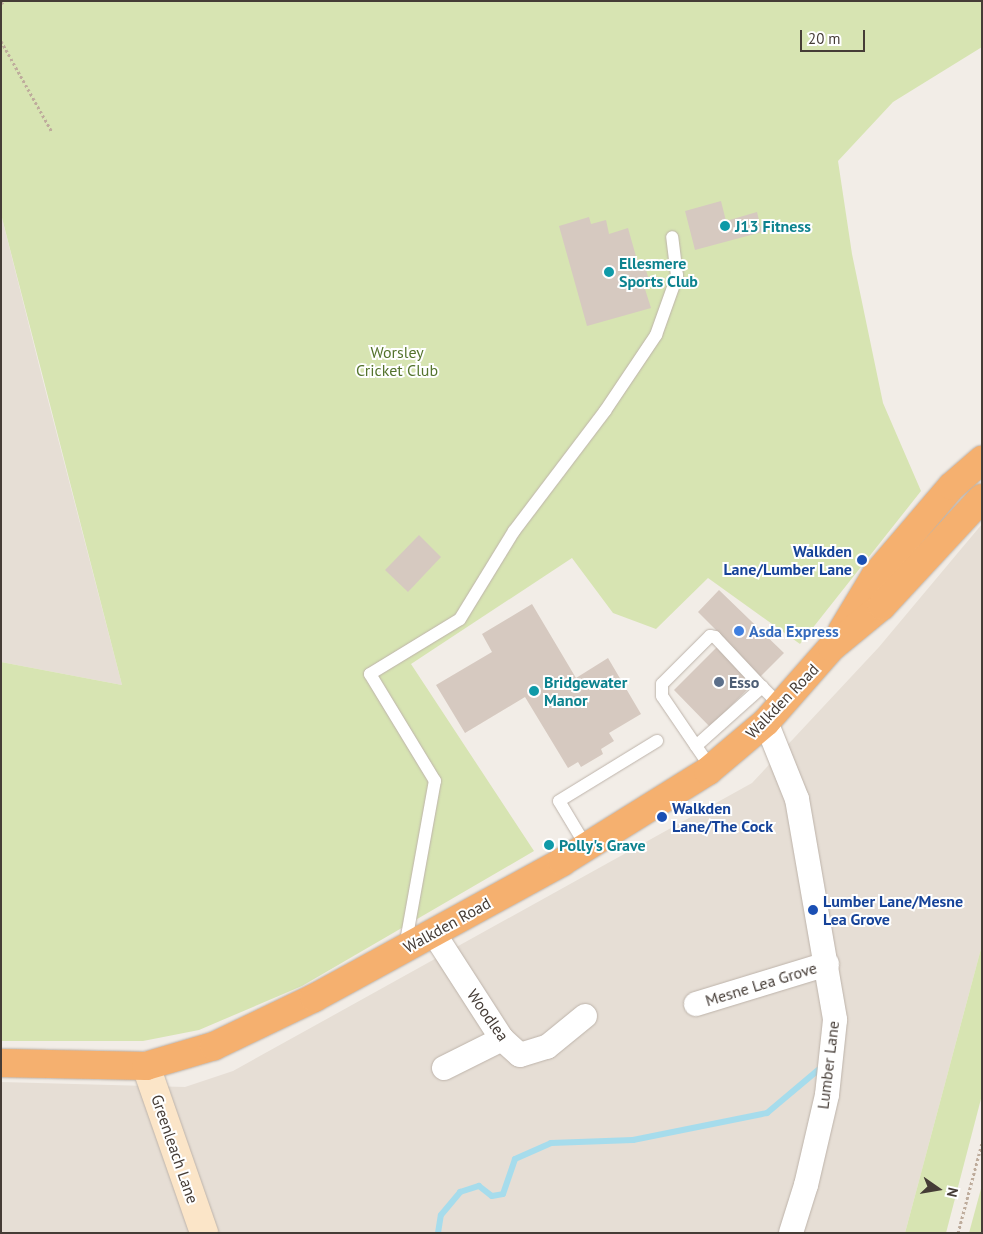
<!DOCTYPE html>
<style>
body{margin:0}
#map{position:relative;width:983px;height:1234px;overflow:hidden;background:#f2ede7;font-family:"PT Sans",sans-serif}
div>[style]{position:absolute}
.residential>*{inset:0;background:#e6ded5}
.green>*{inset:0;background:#d7e4b2}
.stream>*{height:6px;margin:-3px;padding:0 3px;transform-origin:3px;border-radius:3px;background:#a6dcec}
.building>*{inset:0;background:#d6c9c0}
.path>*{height:3px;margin-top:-1.5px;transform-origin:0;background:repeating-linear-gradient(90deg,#beac9c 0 2.5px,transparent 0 5px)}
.roads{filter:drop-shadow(0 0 1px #bdb3aa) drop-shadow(0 0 1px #bdb3aa)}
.lane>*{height:12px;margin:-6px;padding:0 6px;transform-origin:6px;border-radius:6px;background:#fff}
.street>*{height:24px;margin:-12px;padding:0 12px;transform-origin:12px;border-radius:12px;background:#fff}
.secondary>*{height:28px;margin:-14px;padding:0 14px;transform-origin:14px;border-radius:14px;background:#fbe5c8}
.highway>*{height:28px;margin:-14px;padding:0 14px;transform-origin:14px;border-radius:14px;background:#f5b06f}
.dots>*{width:14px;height:14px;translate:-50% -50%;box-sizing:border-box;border:2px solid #fff;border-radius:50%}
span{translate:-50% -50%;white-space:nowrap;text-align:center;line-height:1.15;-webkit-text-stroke:4px #fff;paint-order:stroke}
.culture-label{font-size:16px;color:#0d838f;font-weight:700}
.left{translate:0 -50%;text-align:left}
.park-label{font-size:16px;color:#54732d}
.transit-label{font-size:16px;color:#164399;font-weight:700}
.right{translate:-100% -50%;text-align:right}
.shop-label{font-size:16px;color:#366cbe;font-weight:700}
.service-label{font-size:16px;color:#4e5e75;font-weight:700}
.street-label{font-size:16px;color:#453c36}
.frame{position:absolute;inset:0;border:2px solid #453c36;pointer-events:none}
.north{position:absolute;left:913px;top:1164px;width:50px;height:50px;-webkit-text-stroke:4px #fff;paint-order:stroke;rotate:103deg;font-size:14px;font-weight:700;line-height:20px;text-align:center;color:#453c36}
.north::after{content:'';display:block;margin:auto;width:18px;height:22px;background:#453c36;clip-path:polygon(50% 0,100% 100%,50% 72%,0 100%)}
.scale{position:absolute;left:800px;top:30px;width:65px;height:22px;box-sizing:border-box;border:2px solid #453c36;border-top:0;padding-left:6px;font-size:15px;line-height:18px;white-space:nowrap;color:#453c36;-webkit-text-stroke:4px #fff;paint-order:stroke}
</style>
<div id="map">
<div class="residential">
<div style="clip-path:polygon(1px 214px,42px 377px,122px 685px,1px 662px)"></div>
<div style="clip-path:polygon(982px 524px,982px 945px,905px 1233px,1px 1233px,1px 1082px,185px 1087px,233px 1071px,752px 783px,879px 647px)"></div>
</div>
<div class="green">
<div style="clip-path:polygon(1px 1px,982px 1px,982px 47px,893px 102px,838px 161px,852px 254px,883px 403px,921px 491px,800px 644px,708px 578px,656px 629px,613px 613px,572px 558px,411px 664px,534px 851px,302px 986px,199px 1030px,143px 1041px,1px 1041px,1px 662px,122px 685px,1px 214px)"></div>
<div style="clip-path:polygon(982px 945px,982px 1095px,946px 1233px,905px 1233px)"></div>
<div style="clip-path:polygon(982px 1185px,982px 1233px,969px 1233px)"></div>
</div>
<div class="stream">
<div style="left:438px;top:1233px;width:18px;rotate:-81deg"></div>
<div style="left:441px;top:1215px;width:30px;rotate:-50deg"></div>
<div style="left:460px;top:1192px;width:20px;rotate:-18deg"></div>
<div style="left:479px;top:1186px;width:16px;rotate:38deg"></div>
<div style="left:492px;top:1196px;width:11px;rotate:-10deg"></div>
<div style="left:503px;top:1194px;width:37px;rotate:-71deg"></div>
<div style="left:515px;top:1159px;width:39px;rotate:-24deg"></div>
<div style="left:551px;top:1143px;width:82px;rotate:-2.1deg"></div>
<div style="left:633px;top:1140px;width:137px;rotate:-11.4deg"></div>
<div style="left:767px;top:1113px;width:67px;rotate:-40.1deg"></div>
</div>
<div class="building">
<div style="clip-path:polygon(721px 201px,726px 221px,757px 212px,762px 232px,695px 250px,685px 211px)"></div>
<div style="clip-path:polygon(589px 217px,591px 224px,606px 220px,609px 234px,628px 228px,637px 260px,643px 259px,650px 284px,644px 286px,651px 308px,587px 326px,559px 226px)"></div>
<div style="clip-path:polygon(419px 535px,441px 557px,408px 592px,385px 570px)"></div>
<div style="clip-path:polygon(719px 590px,784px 653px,710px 727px,674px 690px,725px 639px,698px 612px)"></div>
<div style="clip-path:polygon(532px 604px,576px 678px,608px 658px,641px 714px,609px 733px,614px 741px,601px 749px,603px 754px,581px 767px,578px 762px,568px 768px,525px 697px,465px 733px,436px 685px,492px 652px,482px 634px)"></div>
</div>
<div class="path">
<div style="left:1px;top:3px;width:5px;rotate:-22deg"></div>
<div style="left:1px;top:41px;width:104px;rotate:60.7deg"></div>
<div style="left:958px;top:1233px;width:93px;rotate:-75.1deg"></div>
</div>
<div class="roads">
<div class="lane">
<div style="left:696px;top:746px;width:89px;rotate:-41.8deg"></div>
<div style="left:762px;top:687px;width:25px;rotate:45deg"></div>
<div style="left:711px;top:768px;width:87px;rotate:-124.2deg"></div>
<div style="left:662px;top:696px;width:12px;rotate:-90deg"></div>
<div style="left:662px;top:684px;width:68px;rotate:-45deg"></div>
<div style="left:710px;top:636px;width:5px;rotate:11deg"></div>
<div style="left:715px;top:637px;width:69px;rotate:46.8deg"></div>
<div style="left:586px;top:846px;width:52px;rotate:-121deg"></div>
<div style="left:559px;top:801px;width:115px;rotate:-31.5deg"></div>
<div style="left:405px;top:947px;width:169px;rotate:-79.8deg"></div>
<div style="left:435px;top:781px;width:125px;rotate:-121.3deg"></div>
<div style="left:370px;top:674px;width:105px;rotate:-31.4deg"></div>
<div style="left:460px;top:619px;width:103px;rotate:-58.5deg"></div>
<div style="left:514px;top:531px;width:151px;rotate:-52.8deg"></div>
<div style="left:605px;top:411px;width:92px;rotate:-56.1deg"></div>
<div style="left:656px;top:335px;width:63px;rotate:-70.4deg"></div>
<div style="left:677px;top:276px;width:39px;rotate:-97deg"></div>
</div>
<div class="street">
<div style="left:766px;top:722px;width:83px;rotate:68.1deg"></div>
<div style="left:797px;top:799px;width:224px;rotate:80.2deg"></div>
<div style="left:835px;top:1020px;width:75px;rotate:96.1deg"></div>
<div style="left:827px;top:1095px;width:92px;rotate:103.1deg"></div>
<div style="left:806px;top:1185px;width:50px;rotate:107.4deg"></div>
<div style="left:433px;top:932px;width:127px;rotate:57.2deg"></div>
<div style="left:502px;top:1039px;width:24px;rotate:42deg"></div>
<div style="left:520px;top:1055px;width:28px;rotate:-17deg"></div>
<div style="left:547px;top:1047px;width:49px;rotate:-39.2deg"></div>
<div style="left:696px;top:1004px;width:137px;rotate:-17deg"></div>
<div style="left:444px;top:1068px;width:65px;rotate:-26.6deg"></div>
</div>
<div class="secondary">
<div style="left:146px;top:1066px;width:177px;rotate:70.8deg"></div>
</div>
<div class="highway">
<div style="left:842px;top:631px;width:64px;rotate:-59deg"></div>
<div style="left:875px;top:576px;width:118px;rotate:-49.5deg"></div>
<div style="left:952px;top:486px;width:40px;rotate:-41deg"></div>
<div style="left:1px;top:1063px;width:145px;rotate:1.2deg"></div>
<div style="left:146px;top:1066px;width:71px;rotate:-16.4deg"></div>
<div style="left:214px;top:1046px;width:111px;rotate:-25.6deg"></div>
<div style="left:314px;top:998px;width:283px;rotate:-28.7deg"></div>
<div style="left:562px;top:862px;width:172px;rotate:-31.9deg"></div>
<div style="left:708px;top:771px;width:76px;rotate:-40.2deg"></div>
<div style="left:766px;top:722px;width:100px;rotate:-48.7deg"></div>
<div style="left:832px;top:647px;width:65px;rotate:-39.4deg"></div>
<div style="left:882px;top:606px;width:147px;rotate:-47.2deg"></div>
</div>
</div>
<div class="dots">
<div style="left:725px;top:226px;background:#0f9aa8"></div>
<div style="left:609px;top:272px;background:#0f9aa8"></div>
<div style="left:862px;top:560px;background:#1a4fb4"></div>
<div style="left:739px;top:631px;background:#3f7fe0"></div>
<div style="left:719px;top:682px;background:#5c6f8a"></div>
<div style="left:534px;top:691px;background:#0f9aa8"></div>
<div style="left:662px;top:817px;background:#1a4fb4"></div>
<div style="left:549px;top:845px;background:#0f9aa8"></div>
<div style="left:813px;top:910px;background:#1a4fb4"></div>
</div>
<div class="culture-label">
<span class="left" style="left:735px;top:226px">J13 Fitness</span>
<span class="left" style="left:619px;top:272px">Ellesmere<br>Sports Club</span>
<span class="left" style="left:544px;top:691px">Bridgewater<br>Manor</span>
<span class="left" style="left:559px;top:845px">Polly's Grave</span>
</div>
<div class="park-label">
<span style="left:397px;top:361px">Worsley<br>Cricket Club</span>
</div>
<div class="transit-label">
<span class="right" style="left:852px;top:560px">Walkden<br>Lane/Lumber Lane</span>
<span class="left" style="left:672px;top:817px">Walkden<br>Lane/The Cock</span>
<span class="left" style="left:823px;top:910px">Lumber Lane/Mesne<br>Lea Grove</span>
</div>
<div class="shop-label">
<span class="left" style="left:749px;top:631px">Asda Express</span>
</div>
<div class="service-label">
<span class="left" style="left:729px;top:682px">Esso</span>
</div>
<div class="street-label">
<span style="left:782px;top:701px;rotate:-46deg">Walkden Road</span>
<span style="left:447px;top:925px;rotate:-29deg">Walkden Road</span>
<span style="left:761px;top:984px;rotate:-17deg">Mesne Lea Grove</span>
<span style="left:488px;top:1015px;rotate:55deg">Woodlea</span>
<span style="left:828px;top:1065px;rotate:-83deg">Lumber Lane</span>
<span style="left:175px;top:1149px;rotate:71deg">Greenleach Lane</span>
</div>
<div class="frame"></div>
<div class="north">N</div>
<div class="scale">20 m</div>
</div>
